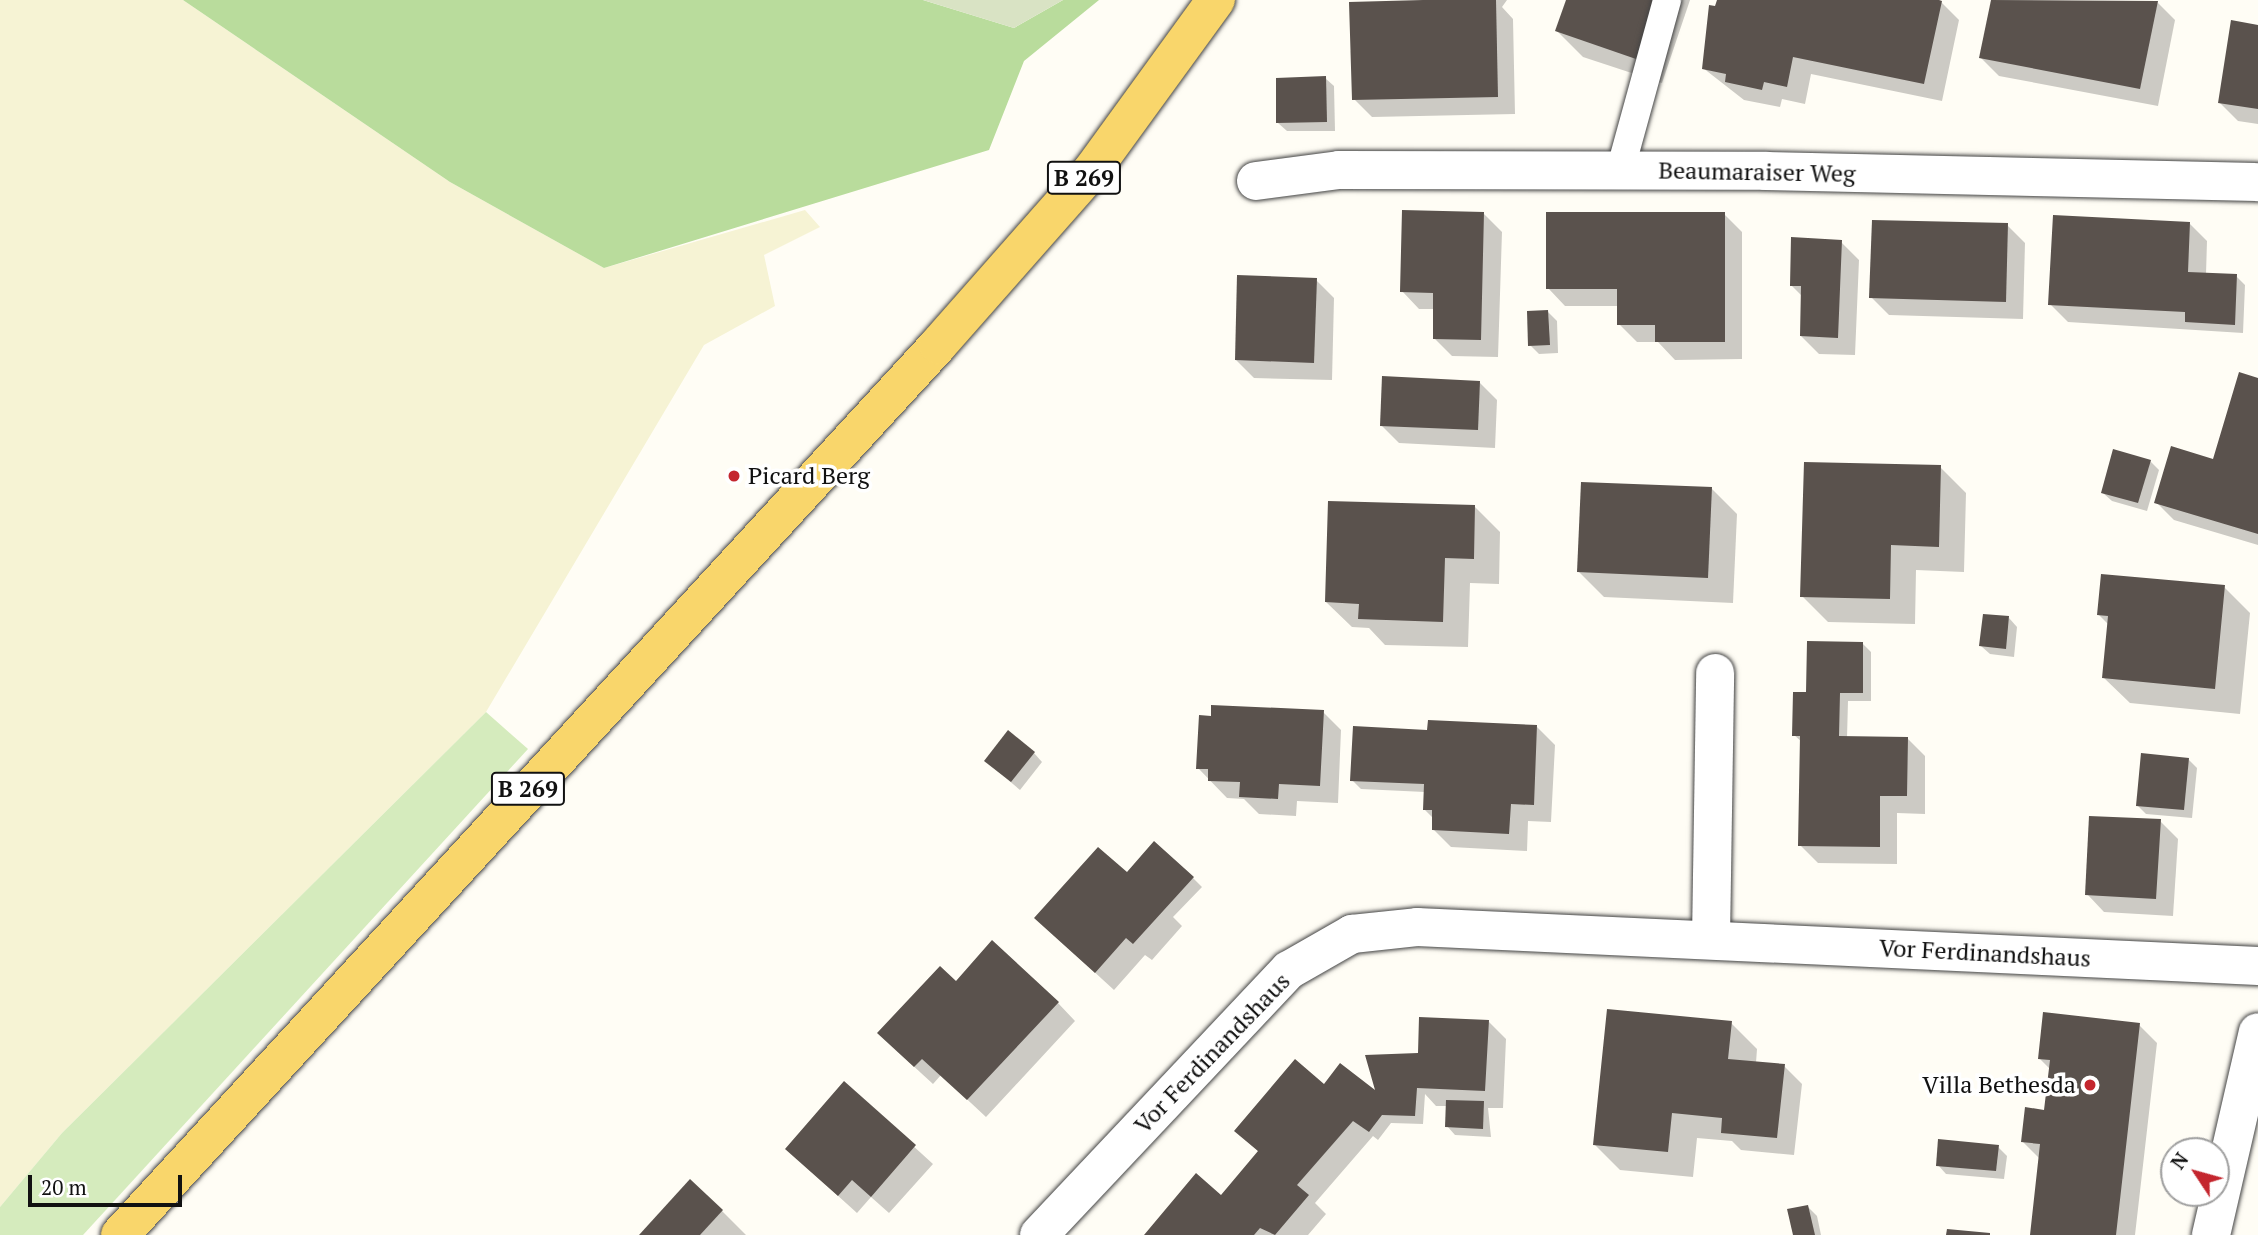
<!DOCTYPE html>
<style>
body{margin:0}
#map{position:relative;width:2258px;height:1235px;overflow:hidden;background:#fffdf5;font-family:"PT Serif",serif}
div>[style]{position:absolute}
.farmland>*{inset:0;background:#f6f3d4}
.green>*{inset:0;background:#d5ebbd}
.forest>*{inset:0;background:#b9dc9c}
.cemetery>*{inset:0;background:#d9e3c4}
.shadow>*{inset:0;background:#0003}
.building>*{inset:0;background:#5a524d}
.roads{filter:drop-shadow(0 0 2px #444) drop-shadow(0 0 2px #444)}
.service>*{height:28px;margin:-14px;padding:0 14px;transform-origin:14px;border-radius:14px;background:#fff}
.minor>*{height:38px;margin:-19px;padding:0 19px;transform-origin:19px;border-radius:19px;background:#fff}
.primary>*{height:38px;margin:-19px;padding:0 19px;transform-origin:19px;border-radius:19px;background:#f9d66b}
.dots>*{width:19px;height:19px;translate:-50% -50%;box-sizing:border-box;border:4px solid #fff;border-radius:50%}
span{translate:-50% -50%;white-space:nowrap;text-align:center;line-height:1.15;-webkit-text-stroke:7px #fff;paint-order:stroke}
.shield-label span{padding:2px 5px;background:#fff;border:2px solid;border-radius:5px;-webkit-text-stroke-width:0}
.shield-label{font-size:23px;color:#111;font-weight:700}
.street-label{font-size:24px;color:#111}
.poi-label{font-size:24px;color:#111}
.left{translate:0 -50%;text-align:left}
.right{translate:-100% -50%;text-align:right}
.north{position:absolute;left:2160px;top:1137px;width:70px;height:70px;box-sizing:border-box;background:#fff;border:2px solid #a0a0a0;border-radius:50%;rotate:306deg;font-size:19px;font-weight:700;line-height:28px;text-align:center;color:#111}
.north::after{content:'';display:block;margin:auto;width:24px;height:32px;background:#c4262e;clip-path:polygon(50% 0,100% 100%,50% 72%,0 100%)}
.scale{position:absolute;left:28px;top:1175px;width:154px;height:32px;box-sizing:border-box;border:4px solid #111;border-top:0;padding-left:9px;font-size:21px;line-height:24px;white-space:nowrap;color:#111;-webkit-text-stroke:5px #fff;paint-order:stroke}
</style>
<div id="map">
<div class="farmland">
<div style="clip-path:polygon(0 0,183px 0,450px 182px,604px 268px,805px 210px,820px 227px,764px 255px,775px 306px,704px 345px,486px 712px,62px 1133px,0 1207px)"></div>
</div>
<div class="green">
<div style="clip-path:polygon(486px 712px,528px 749px,83px 1235px,0 1235px,0 1207px,62px 1133px)"></div>
</div>
<div class="forest">
<div style="clip-path:polygon(183px 0,923px 0,1014px 28px,1063px 0,1099px 0,1024px 61px,989px 150px,604px 268px,450px 182px)"></div>
</div>
<div class="cemetery">
<div style="clip-path:polygon(923px 0,1063px 0,1014px 28px)"></div>
</div>
<div class="shadow">
<div style="clip-path:polygon(1425px 0,1507px 0,1502px 7px,1513px 19px,1515px 114px,1372px 117px,1354px 99px)"></div>
<div style="clip-path:polygon(1568px 0,1690px 0,1662px 83px,1583px 57px,1557px 31px)"></div>
<div style="clip-path:polygon(1718px 0,1941px 2px,1959px 20px,1942px 101px,1811px 74px,1805px 104px,1782px 99px,1780px 107px,1744px 100px,1703px 68px)"></div>
<div style="clip-path:polygon(1993px 0,2157px 2px,2175px 20px,2158px 106px,1999px 76px,1981px 58px)"></div>
<div style="clip-path:polygon(2258px 26px,2258px 124px,2238px 121px,2220px 103px)"></div>
<div style="clip-path:polygon(1325px 78px,1334px 86px,1335px 131px,1287px 131px,1278px 123px)"></div>
<div style="clip-path:polygon(1484px 214px,1502px 232px,1498px 357px,1452px 356px,1434px 338px,1435px 309px,1419px 309px,1402px 291px)"></div>
<div style="clip-path:polygon(1724px 214px,1742px 232px,1742px 359px,1675px 360px,1658px 342px,1637px 342px,1619px 324px,1619px 306px,1565px 306px,1548px 288px)"></div>
<div style="clip-path:polygon(2189px 223px,2207px 241px,2206px 275px,2236px 276px,2245px 285px,2243px 333px,2068px 322px,2050px 304px)"></div>
<div style="clip-path:polygon(2007px 225px,2025px 243px,2023px 319px,1889px 315px,1871px 297px)"></div>
<div style="clip-path:polygon(1841px 242px,1859px 260px,1855px 355px,1819px 354px,1801px 336px,1803px 297px,1791px 285px)"></div>
<div style="clip-path:polygon(1316px 280px,1334px 298px,1332px 380px,1254px 378px,1236px 360px)"></div>
<div style="clip-path:polygon(1548px 312px,1557px 321px,1558px 353px,1539px 354px,1530px 345px)"></div>
<div style="clip-path:polygon(2258px 380px,2258px 545px,2174px 520px,2156px 502px,2214px 461px)"></div>
<div style="clip-path:polygon(1480px 383px,1497px 400px,1495px 448px,1399px 443px,1381px 425px)"></div>
<div style="clip-path:polygon(2150px 461px,2159px 470px,2147px 511px,2112px 501px,2103px 493px)"></div>
<div style="clip-path:polygon(1940px 467px,1966px 493px,1964px 572px,1916px 570px,1915px 624px,1828px 622px,1802px 596px)"></div>
<div style="clip-path:polygon(1711px 488px,1737px 514px,1733px 603px,1604px 597px,1578px 571px)"></div>
<div style="clip-path:polygon(1474px 506px,1500px 532px,1499px 584px,1470px 583px,1468px 647px,1385px 645px,1369px 628px,1352px 627px,1326px 602px)"></div>
<div style="clip-path:polygon(2224px 587px,2250px 613px,2240px 714px,2130px 703px,2104px 678px,2109px 625px,2099px 615px)"></div>
<div style="clip-path:polygon(2009px 618px,2017px 627px,2014px 657px,1990px 654px,1981px 646px)"></div>
<div style="clip-path:polygon(1862px 643px,1871px 652px,1871px 701px,1848px 701px,1847px 738px,1907px 738px,1925px 756px,1925px 814px,1897px 813px,1897px 864px,1818px 863px,1800px 845px,1802px 742px,1794px 735px,1808px 694px)"></div>
<div style="clip-path:polygon(1323px 712px,1341px 730px,1338px 803px,1297px 801px,1296px 816px,1259px 814px,1244px 799px,1227px 798px,1198px 768px)"></div>
<div style="clip-path:polygon(1537px 727px,1555px 745px,1551px 822px,1528px 821px,1527px 851px,1451px 847px,1433px 829px,1434px 819px,1424px 809px,1425px 792px,1361px 789px,1352px 780px,1426px 732px)"></div>
<div style="clip-path:polygon(1034px 753px,1042px 762px,1020px 790px,995px 769px)"></div>
<div style="clip-path:polygon(2188px 759px,2197px 768px,2192px 818px,2146px 814px,2137px 805px)"></div>
<div style="clip-path:polygon(2160px 821px,2178px 839px,2173px 916px,2104px 912px,2087px 894px)"></div>
<div style="clip-path:polygon(1193px 878px,1202px 887px,1173px 917px,1182px 926px,1152px 960px,1145px 955px,1114px 990px,1054px 935px)"></div>
<div style="clip-path:polygon(956px 983px,1058px 1003px,1075px 1021px,986px 1117px,941px 1075px,933px 1084px,897px 1051px)"></div>
<div style="clip-path:polygon(1488px 1021px,1506px 1039px,1503px 1108px,1488px 1108px,1491px 1137px,1455px 1135px,1447px 1126px,1448px 1106px,1436px 1106px,1425px 1094px,1423px 1124px,1391px 1123px,1378px 1140px,1373px 1136px,1315px 1203px,1326px 1214px,1308px 1235px,1147px 1235px,1221px 1197px,1259px 1152px,1236px 1131px,1333px 1093px,1378px 1095px,1419px 1055px)"></div>
<div style="clip-path:polygon(1731px 1023px,1757px 1049px,1756px 1063px,1784px 1066px,1802px 1084px,1794px 1155px,1741px 1150px,1732px 1141px,1697px 1138px,1693px 1177px,1620px 1170px,1594px 1144px)"></div>
<div style="clip-path:polygon(2139px 1025px,2157px 1043px,2135px 1235px,2031px 1235px,2040px 1159px,2023px 1142px,2046px 1112px,2050px 1069px,2039px 1058px)"></div>
<div style="clip-path:polygon(844px 1083px,933px 1164px,889px 1213px,871px 1197px,857px 1213px,805px 1166px)"></div>
<div style="clip-path:polygon(1998px 1147px,2007px 1156px,2004px 1179px,1946px 1174px,1938px 1165px)"></div>
<div style="clip-path:polygon(690px 1182px,722px 1211px,746px 1235px,642px 1235px)"></div>
<div style="clip-path:polygon(1808px 1207px,1817px 1216px,1821px 1235px,1795px 1235px)"></div>
</div>
<div class="building">
<div style="clip-path:polygon(1423px 0,1496px 0,1498px 97px,1352px 100px,1349px 2px)"></div>
<div style="clip-path:polygon(1566px 0,1656px 0,1636px 59px,1555px 31px)"></div>
<div style="clip-path:polygon(1717px 0,1939px 0,1942px 1px,1924px 84px,1793px 57px,1787px 87px,1764px 82px,1762px 90px,1725px 82px,1726px 74px,1702px 69px,1709px 5px,1715px 6px)"></div>
<div style="clip-path:polygon(1991px 0,2158px 1px,2140px 89px,1979px 58px)"></div>
<div style="clip-path:polygon(2231px 20px,2258px 25px,2258px 109px,2218px 103px)"></div>
<div style="clip-path:polygon(1326px 76px,1327px 122px,1276px 123px,1276px 78px)"></div>
<div style="clip-path:polygon(1402px 210px,1484px 212px,1481px 340px,1433px 339px,1433px 293px,1400px 292px)"></div>
<div style="clip-path:polygon(1546px 212px,1725px 212px,1725px 342px,1655px 342px,1655px 325px,1617px 325px,1617px 289px,1546px 289px)"></div>
<div style="clip-path:polygon(2053px 215px,2190px 222px,2188px 272px,2237px 274px,2235px 325px,2185px 322px,2185px 312px,2048px 305px)"></div>
<div style="clip-path:polygon(1872px 220px,2008px 223px,2006px 302px,1869px 298px)"></div>
<div style="clip-path:polygon(1791px 237px,1842px 240px,1838px 338px,1800px 336px,1801px 286px,1790px 286px)"></div>
<div style="clip-path:polygon(1237px 275px,1317px 278px,1314px 363px,1235px 360px)"></div>
<div style="clip-path:polygon(1548px 310px,1550px 345px,1528px 346px,1527px 311px)"></div>
<div style="clip-path:polygon(2239px 372px,2258px 378px,2258px 534px,2154px 503px,2171px 446px,2213px 459px)"></div>
<div style="clip-path:polygon(1382px 376px,1480px 381px,1478px 430px,1380px 426px)"></div>
<div style="clip-path:polygon(2113px 449px,2151px 460px,2138px 503px,2101px 493px)"></div>
<div style="clip-path:polygon(1804px 462px,1941px 465px,1939px 547px,1891px 545px,1890px 599px,1800px 597px)"></div>
<div style="clip-path:polygon(1581px 482px,1712px 487px,1708px 578px,1577px 572px)"></div>
<div style="clip-path:polygon(1328px 501px,1475px 505px,1474px 559px,1445px 558px,1443px 622px,1358px 619px,1359px 604px,1325px 602px)"></div>
<div style="clip-path:polygon(2101px 574px,2225px 585px,2215px 689px,2102px 678px,2108px 616px,2097px 615px)"></div>
<div style="clip-path:polygon(1983px 614px,2009px 616px,2006px 649px,1979px 646px)"></div>
<div style="clip-path:polygon(1807px 641px,1863px 642px,1863px 693px,1840px 693px,1839px 736px,1908px 737px,1907px 796px,1880px 796px,1880px 847px,1798px 846px,1800px 736px,1792px 736px,1793px 692px,1806px 692px)"></div>
<div style="clip-path:polygon(1211px 705px,1324px 710px,1320px 786px,1279px 784px,1278px 799px,1239px 797px,1240px 782px,1208px 781px,1208px 769px,1196px 769px,1199px 715px,1211px 716px)"></div>
<div style="clip-path:polygon(1428px 720px,1537px 725px,1534px 805px,1511px 804px,1509px 834px,1432px 830px,1432px 810px,1423px 810px,1424px 784px,1350px 781px,1353px 726px,1427px 730px)"></div>
<div style="clip-path:polygon(1008px 730px,1035px 752px,1011px 782px,984px 761px)"></div>
<div style="clip-path:polygon(2141px 753px,2189px 758px,2184px 810px,2136px 806px)"></div>
<div style="clip-path:polygon(2089px 816px,2161px 819px,2156px 899px,2085px 895px)"></div>
<div style="clip-path:polygon(1154px 841px,1194px 877px,1133px 944px,1126px 938px,1095px 973px,1034px 918px,1098px 847px,1127px 872px)"></div>
<div style="clip-path:polygon(992px 940px,1059px 1002px,967px 1100px,922px 1059px,914px 1067px,877px 1033px,940px 966px,956px 981px)"></div>
<div style="clip-path:polygon(1607px 1009px,1732px 1021px,1728px 1059px,1785px 1064px,1777px 1138px,1721px 1133px,1722px 1118px,1672px 1113px,1668px 1152px,1593px 1145px)"></div>
<div style="clip-path:polygon(2043px 1012px,2140px 1023px,2116px 1235px,2030px 1235px,2040px 1144px,2021px 1142px,2025px 1107px,2044px 1110px,2050px 1060px,2038px 1059px)"></div>
<div style="clip-path:polygon(1419px 1017px,1489px 1020px,1485px 1091px,1417px 1088px,1415px 1116px,1382px 1115px,1369px 1132px,1353px 1121px,1297px 1185px,1309px 1195px,1275px 1235px,1260px 1228px,1254px 1235px,1144px 1235px,1196px 1173px,1221px 1195px,1258px 1151px,1234px 1131px,1295px 1059px,1324px 1084px,1340px 1063px,1375px 1090px,1365px 1055px,1418px 1053px)"></div>
<div style="clip-path:polygon(844px 1081px,916px 1145px,871px 1197px,852px 1180px,838px 1196px,785px 1149px)"></div>
<div style="clip-path:polygon(1446px 1100px,1484px 1101px,1483px 1129px,1445px 1127px)"></div>
<div style="clip-path:polygon(1938px 1139px,1999px 1145px,1996px 1171px,1936px 1166px)"></div>
<div style="clip-path:polygon(690px 1179px,723px 1210px,700px 1235px,639px 1235px)"></div>
<div style="clip-path:polygon(1808px 1205px,1815px 1235px,1793px 1235px,1787px 1209px)"></div>
<div style="clip-path:polygon(1947px 1229px,1990px 1233px,1990px 1235px,1946px 1235px)"></div>
</div>
<div class="roads">
<div class="service">
<div style="left:1620px;top:171px;width:177px;rotate:-74.6deg"></div>
</div>
<div class="minor">
<div style="left:1256px;top:181px;width:84px;rotate:-7.5deg"></div>
<div style="left:1339px;top:170px;width:427px;rotate:0.1deg"></div>
<div style="left:1766px;top:171px;width:492px;rotate:1.3deg"></div>
<div style="left:1711px;top:939px;width:266px;rotate:-89.1deg"></div>
<div style="left:1039px;top:1235px;width:364px;rotate:-46.7deg"></div>
<div style="left:1289px;top:970px;width:73px;rotate:-29.7deg"></div>
<div style="left:1352px;top:934px;width:65px;rotate:-6.1deg"></div>
<div style="left:1417px;top:927px;width:842px;rotate:2.66deg"></div>
<div style="left:2211px;top:1235px;width:208px;rotate:-77deg"></div>
</div>
<div class="primary">
<div style="left:120px;top:1235px;width:1209px;rotate:-47.41deg"></div>
<div style="left:938px;top:345px;width:235px;rotate:-48.6deg"></div>
<div style="left:1093px;top:169px;width:209px;rotate:-54deg"></div>
</div>
</div>
<div class="dots">
<div style="left:734px;top:476px;background:#c4262e"></div>
<div style="left:2090px;top:1085px;background:#c4262e"></div>
</div>
<div class="shield-label">
<span style="left:1084px;top:178px">B 269</span>
<span style="left:528px;top:789px">B 269</span>
</div>
<div class="street-label">
<span style="left:1757px;top:172px;rotate:1deg">Beaumaraiser Weg</span>
<span style="left:1985px;top:953px;rotate:3deg">Vor Ferdinandshaus</span>
<span style="left:1212px;top:1053px;rotate:-46deg">Vor Ferdinandshaus</span>
</div>
<div class="poi-label">
<span class="left" style="left:748px;top:476px">Picard Berg</span>
<span class="right" style="left:2076px;top:1085px">Villa Bethesda</span>
</div>
<div class="north">N</div>
<div class="scale">20 m</div>
</div>
